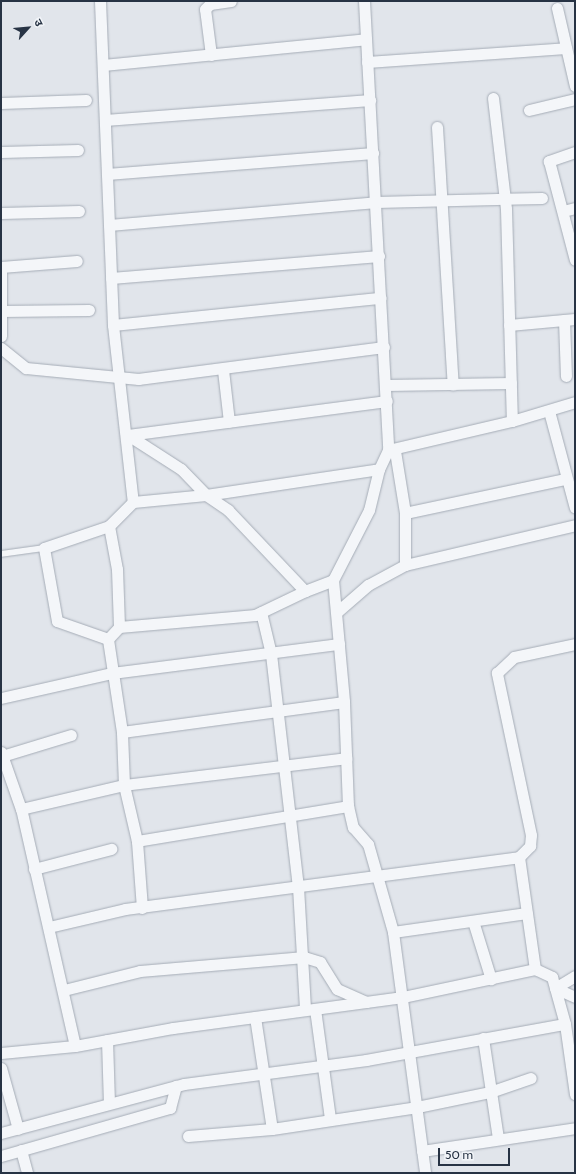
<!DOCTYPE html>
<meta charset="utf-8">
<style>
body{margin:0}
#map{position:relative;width:576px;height:1174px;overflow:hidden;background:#e1e5eb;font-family:Cabin,"Noto Sans Devanagari",sans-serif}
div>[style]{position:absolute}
.roads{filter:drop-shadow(0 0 1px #a5acb6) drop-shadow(0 0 1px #a5acb6)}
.service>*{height:5.5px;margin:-2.75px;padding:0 2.75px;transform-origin:2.75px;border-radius:2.75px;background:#f4f6f9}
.minor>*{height:11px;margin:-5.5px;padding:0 5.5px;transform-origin:5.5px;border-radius:5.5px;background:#f4f6f9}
span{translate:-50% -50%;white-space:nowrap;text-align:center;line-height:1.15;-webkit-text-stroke:3.5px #f1f4f8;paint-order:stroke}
.frame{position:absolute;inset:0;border:2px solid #273344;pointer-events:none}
.north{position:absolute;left:8px;top:8px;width:40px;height:40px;-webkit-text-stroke:3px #f1f4f8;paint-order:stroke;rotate:63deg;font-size:11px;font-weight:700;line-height:16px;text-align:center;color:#273344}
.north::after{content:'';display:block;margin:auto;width:14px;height:18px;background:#273344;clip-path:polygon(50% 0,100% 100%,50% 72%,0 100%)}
.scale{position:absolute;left:438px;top:1148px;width:72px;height:18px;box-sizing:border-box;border:2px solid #273344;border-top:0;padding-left:5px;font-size:12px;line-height:14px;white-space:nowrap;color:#273344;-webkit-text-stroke:3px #f1f4f8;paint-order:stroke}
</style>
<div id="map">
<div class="roads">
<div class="service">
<div style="left:1px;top:554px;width:43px;rotate:-7.9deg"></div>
</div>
<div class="minor">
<div style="left:100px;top:1px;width:324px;rotate:87.7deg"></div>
<div style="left:113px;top:325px;width:178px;rotate:83.6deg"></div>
<div style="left:364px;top:1px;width:450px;rotate:86.9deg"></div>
<div style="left:388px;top:450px;width:21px;rotate:115deg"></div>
<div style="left:379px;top:469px;width:42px;rotate:103.7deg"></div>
<div style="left:369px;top:510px;width:79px;rotate:117.2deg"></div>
<div style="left:333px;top:580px;width:122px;rotate:84.8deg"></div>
<div style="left:344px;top:702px;width:104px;rotate:87.8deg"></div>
<div style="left:348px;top:806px;width:22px;rotate:77deg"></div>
<div style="left:353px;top:827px;width:23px;rotate:49deg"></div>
<div style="left:368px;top:844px;width:91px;rotate:74.1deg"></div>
<div style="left:393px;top:932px;width:243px;rotate:82.4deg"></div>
<div style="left:557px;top:8px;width:80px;rotate:77deg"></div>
<div style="left:211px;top:55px;width:46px;rotate:-97.4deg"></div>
<div style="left:205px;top:9px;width:7px;rotate:-45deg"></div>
<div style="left:210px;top:4px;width:21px;rotate:-8deg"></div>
<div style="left:367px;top:62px;width:199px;rotate:-4deg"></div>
<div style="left:103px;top:65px;width:264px;rotate:-5.6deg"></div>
<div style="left:493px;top:98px;width:112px;rotate:83.3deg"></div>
<div style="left:506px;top:209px;width:212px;rotate:88.4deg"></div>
<div style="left:1px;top:103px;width:85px;rotate:-2deg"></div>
<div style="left:529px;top:110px;width:47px;rotate:-13.4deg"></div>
<div style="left:105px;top:120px;width:266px;rotate:-4.3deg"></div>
<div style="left:437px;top:127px;width:258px;rotate:86.5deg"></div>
<div style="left:1px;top:152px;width:77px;rotate:-1.5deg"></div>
<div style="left:575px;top:152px;width:28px;rotate:161deg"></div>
<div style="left:549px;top:161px;width:102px;rotate:75.3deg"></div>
<div style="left:107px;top:174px;width:267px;rotate:-4.5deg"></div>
<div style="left:563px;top:211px;width:12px;rotate:-14deg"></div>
<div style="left:1px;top:213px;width:78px;rotate:-1.5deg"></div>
<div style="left:109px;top:225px;width:268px;rotate:-4.9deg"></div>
<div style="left:376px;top:202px;width:166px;rotate:-1.4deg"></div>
<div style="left:1px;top:267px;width:76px;rotate:-4.5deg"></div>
<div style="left:111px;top:278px;width:269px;rotate:-4.7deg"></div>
<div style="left:1px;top:311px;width:88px;rotate:-0.7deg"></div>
<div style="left:564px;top:320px;width:56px;rotate:88deg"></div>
<div style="left:113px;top:325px;width:269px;rotate:-5.8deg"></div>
<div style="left:509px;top:325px;width:66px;rotate:-5.2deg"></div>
<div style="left:1px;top:336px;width:69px;rotate:-90deg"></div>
<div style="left:1px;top:348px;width:32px;rotate:39deg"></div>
<div style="left:26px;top:368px;width:113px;rotate:5.6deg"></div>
<div style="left:138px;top:379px;width:248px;rotate:-7.4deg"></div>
<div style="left:223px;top:370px;width:52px;rotate:83.4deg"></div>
<div style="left:386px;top:385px;width:125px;rotate:-0.9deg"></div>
<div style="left:549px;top:411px;width:100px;rotate:75deg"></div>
<div style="left:128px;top:435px;width:63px;rotate:32.7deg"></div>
<div style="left:181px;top:469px;width:36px;rotate:46deg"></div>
<div style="left:206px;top:495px;width:27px;rotate:34deg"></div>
<div style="left:228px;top:510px;width:112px;rotate:46.5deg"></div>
<div style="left:305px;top:591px;width:30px;rotate:-21deg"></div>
<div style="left:128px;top:435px;width:261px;rotate:-7.5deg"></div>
<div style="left:388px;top:450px;width:127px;rotate:-13.2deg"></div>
<div style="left:512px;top:421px;width:66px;rotate:-16.8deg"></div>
<div style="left:395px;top:451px;width:63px;rotate:80.8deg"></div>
<div style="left:405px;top:513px;width:52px;rotate:90deg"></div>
<div style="left:405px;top:513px;width:164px;rotate:-12deg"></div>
<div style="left:109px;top:526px;width:44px;rotate:79.5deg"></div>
<div style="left:117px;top:569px;width:58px;rotate:88deg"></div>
<div style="left:338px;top:611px;width:40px;rotate:-41deg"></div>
<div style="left:368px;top:585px;width:42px;rotate:-28.4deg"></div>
<div style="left:405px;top:565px;width:175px;rotate:-13.2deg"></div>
<div style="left:261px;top:612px;width:43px;rotate:76.6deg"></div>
<div style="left:271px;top:654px;width:235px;rotate:83.4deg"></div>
<div style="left:298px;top:887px;width:123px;rotate:86.7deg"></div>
<div style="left:108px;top:639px;width:54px;rotate:-160.6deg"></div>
<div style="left:57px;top:621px;width:74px;rotate:-100.1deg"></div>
<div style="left:44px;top:548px;width:69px;rotate:-18.7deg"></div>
<div style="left:109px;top:526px;width:34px;rotate:-45deg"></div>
<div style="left:133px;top:502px;width:73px;rotate:-5.5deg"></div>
<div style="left:206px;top:495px;width:175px;rotate:-8.5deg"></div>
<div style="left:1px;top:698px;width:114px;rotate:-12.7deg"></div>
<div style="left:112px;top:673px;width:229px;rotate:-7.3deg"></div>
<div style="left:122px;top:732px;width:224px;rotate:-7.7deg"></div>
<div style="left:1px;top:752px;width:60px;rotate:70.7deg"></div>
<div style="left:2px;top:756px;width:72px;rotate:-16.9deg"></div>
<div style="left:137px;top:841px;width:214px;rotate:-9.4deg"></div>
<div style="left:519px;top:857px;width:113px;rotate:81.9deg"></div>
<div style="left:535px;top:969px;width:19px;rotate:25deg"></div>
<div style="left:552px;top:977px;width:49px;rotate:74.5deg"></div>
<div style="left:565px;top:1024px;width:71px;rotate:81.9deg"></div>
<div style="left:34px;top:869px;width:80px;rotate:-14.6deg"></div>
<div style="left:142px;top:908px;width:67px;rotate:-94.3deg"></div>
<div style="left:137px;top:841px;width:57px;rotate:-103.1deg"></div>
<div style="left:124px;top:785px;width:53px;rotate:-92.2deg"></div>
<div style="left:122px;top:732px;width:94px;rotate:-98.6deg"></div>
<div style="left:108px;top:639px;width:16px;rotate:-47deg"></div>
<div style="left:119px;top:627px;width:137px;rotate:-5deg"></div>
<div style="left:255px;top:615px;width:55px;rotate:-25.6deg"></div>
<div style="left:473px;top:921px;width:61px;rotate:72.8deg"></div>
<div style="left:49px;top:927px;width:78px;rotate:-13.3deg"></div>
<div style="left:125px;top:909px;width:397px;rotate:-7.5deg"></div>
<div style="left:519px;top:857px;width:16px;rotate:-45deg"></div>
<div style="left:530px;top:846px;width:11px;rotate:-85deg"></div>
<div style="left:531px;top:835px;width:166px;rotate:-101.9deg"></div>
<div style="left:497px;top:673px;width:23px;rotate:-43deg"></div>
<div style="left:514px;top:657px;width:62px;rotate:-12deg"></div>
<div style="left:393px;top:932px;width:135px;rotate:-8.1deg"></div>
<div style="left:575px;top:976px;width:23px;rotate:149deg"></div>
<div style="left:555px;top:988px;width:22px;rotate:24deg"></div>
<div style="left:64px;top:990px;width:78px;rotate:-14deg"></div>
<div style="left:140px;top:971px;width:165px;rotate:-4.9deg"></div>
<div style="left:304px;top:957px;width:17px;rotate:17deg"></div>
<div style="left:320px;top:962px;width:32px;rotate:58deg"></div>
<div style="left:337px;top:989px;width:32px;rotate:24deg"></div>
<div style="left:315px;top:1009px;width:110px;rotate:82.2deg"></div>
<div style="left:255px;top:1017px;width:113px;rotate:81.4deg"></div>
<div style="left:483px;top:1038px;width:101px;rotate:81.5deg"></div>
<div style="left:107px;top:1040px;width:63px;rotate:88.2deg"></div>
<div style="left:75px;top:1046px;width:243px;rotate:-102.8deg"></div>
<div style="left:21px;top:809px;width:106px;rotate:-13.1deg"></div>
<div style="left:124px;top:785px;width:224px;rotate:-6.9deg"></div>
<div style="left:1px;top:1053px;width:74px;rotate:-5.4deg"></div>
<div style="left:75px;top:1046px;width:100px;rotate:-10.4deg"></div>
<div style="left:173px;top:1028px;width:232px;rotate:-7.7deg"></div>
<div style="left:403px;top:997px;width:135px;rotate:-12deg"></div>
<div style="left:1px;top:1068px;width:63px;rotate:74.4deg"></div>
<div style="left:1px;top:1133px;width:189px;rotate:-15deg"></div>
<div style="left:184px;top:1084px;width:184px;rotate:-7.5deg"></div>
<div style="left:366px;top:1060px;width:202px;rotate:-10.3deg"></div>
<div style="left:188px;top:1136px;width:84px;rotate:-4.8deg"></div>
<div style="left:272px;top:1129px;width:147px;rotate:-8.6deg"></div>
<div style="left:417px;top:1107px;width:75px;rotate:-11.6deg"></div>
<div style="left:490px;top:1092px;width:43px;rotate:-18.9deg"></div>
<div style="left:21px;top:1150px;width:24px;rotate:75deg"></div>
<div style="left:422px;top:1151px;width:155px;rotate:-8.5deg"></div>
<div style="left:1px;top:1156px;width:176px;rotate:-15.9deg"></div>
<div style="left:170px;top:1108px;width:23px;rotate:-75deg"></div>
</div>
</div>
<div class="frame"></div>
<div class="north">उ</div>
<div class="scale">50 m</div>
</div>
